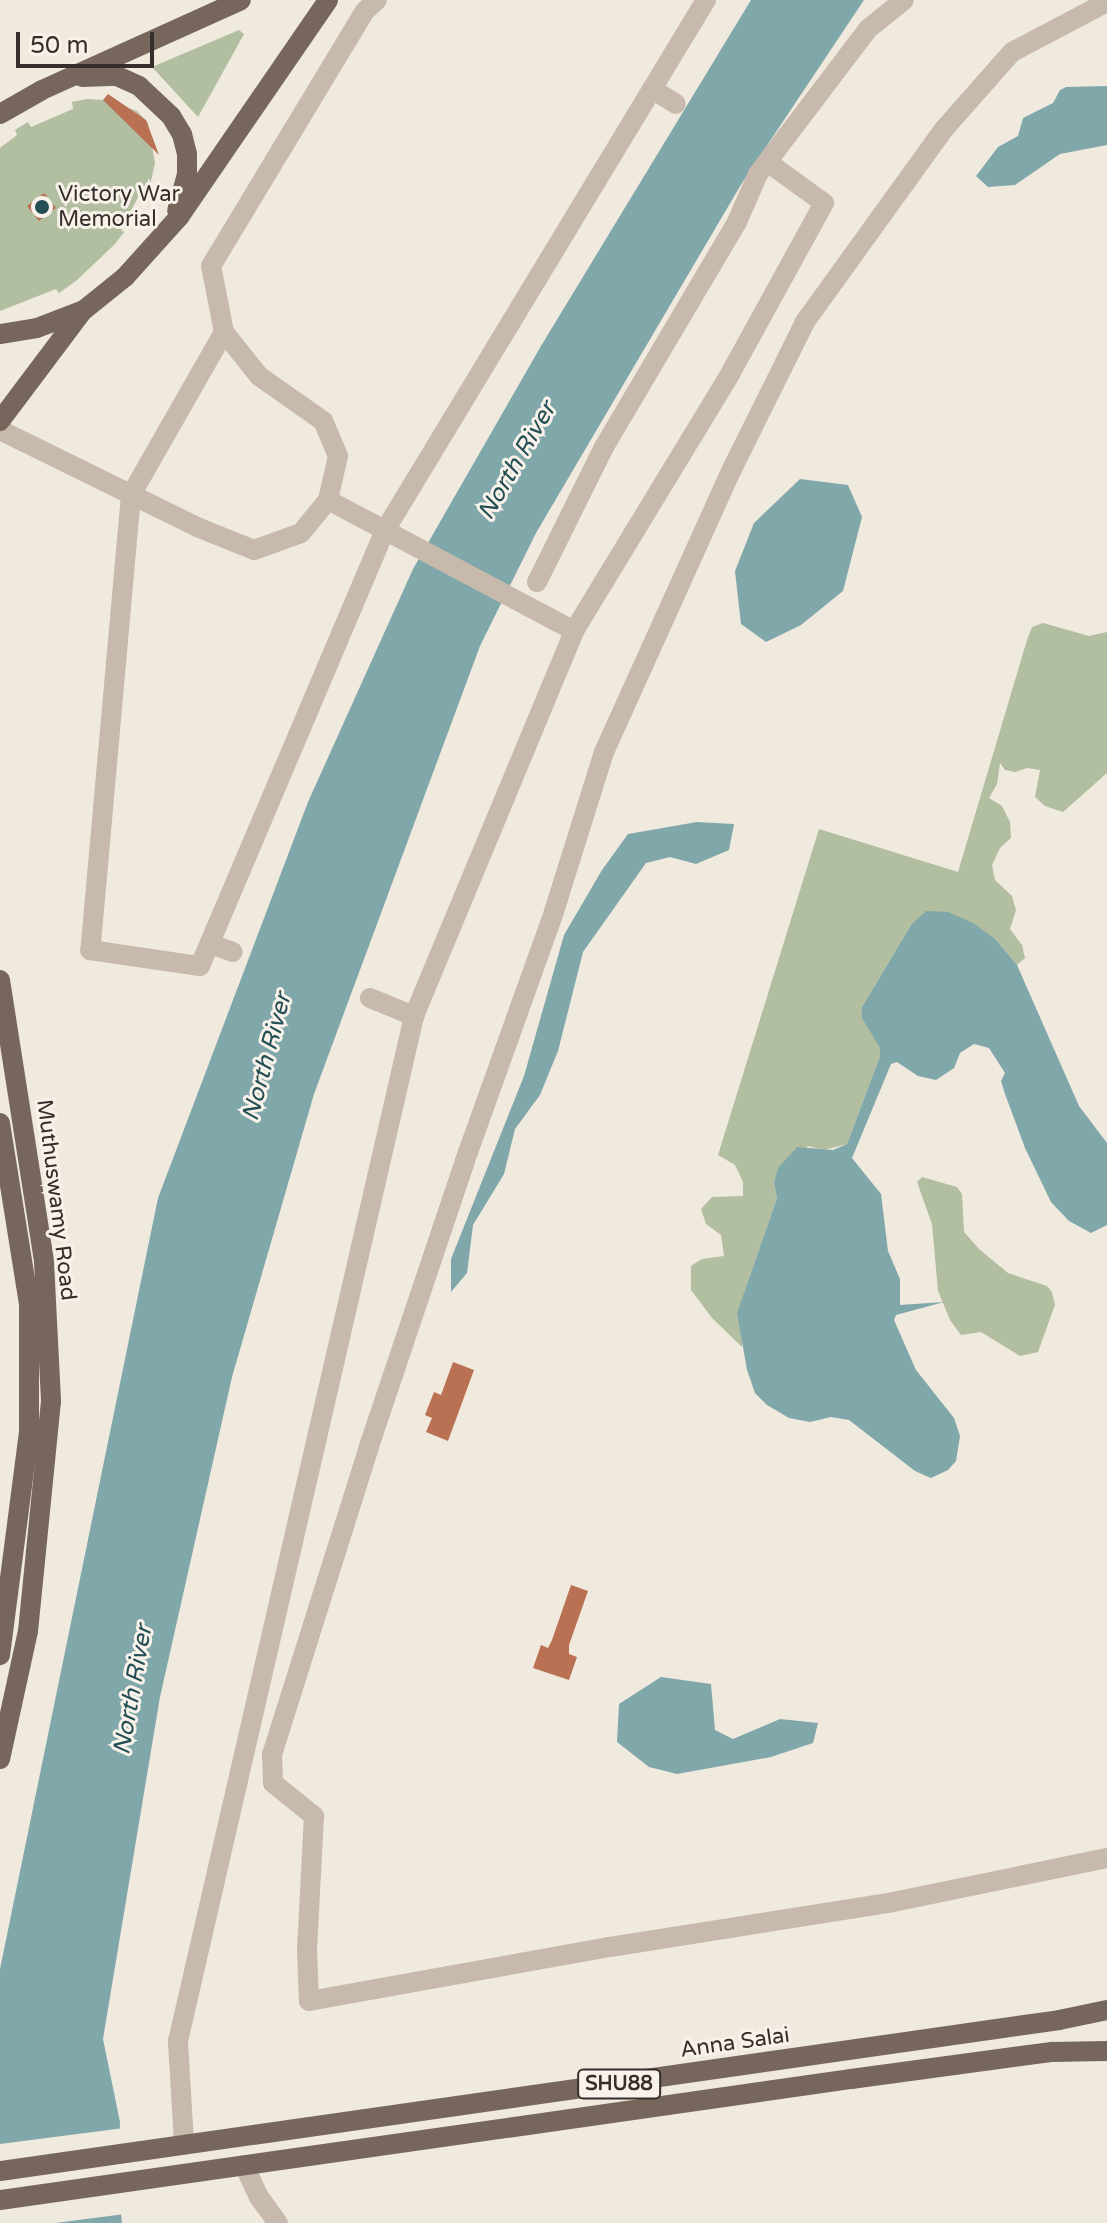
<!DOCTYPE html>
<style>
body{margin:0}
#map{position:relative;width:1107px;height:2223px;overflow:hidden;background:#f0e9de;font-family:"Varela Round",sans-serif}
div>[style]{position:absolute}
.green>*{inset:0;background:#b2bea0}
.water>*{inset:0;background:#80a7aa}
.pier>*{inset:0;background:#f0e9de}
.building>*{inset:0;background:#ba7153}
.minor>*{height:20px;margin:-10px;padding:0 10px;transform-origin:10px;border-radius:10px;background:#c7b9ab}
.major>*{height:20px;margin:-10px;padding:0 10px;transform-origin:10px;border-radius:10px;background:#76665c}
.dots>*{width:22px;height:22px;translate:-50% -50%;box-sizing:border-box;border:4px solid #f8f2ea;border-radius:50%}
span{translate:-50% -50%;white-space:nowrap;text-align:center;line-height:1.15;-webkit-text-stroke:6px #f8f2ea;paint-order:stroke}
.shield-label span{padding:2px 6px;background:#f8f2ea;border:2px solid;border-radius:6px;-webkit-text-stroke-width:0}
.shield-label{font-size:20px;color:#362e2a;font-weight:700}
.poi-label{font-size:22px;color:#362e2a}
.left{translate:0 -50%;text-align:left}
.street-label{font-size:22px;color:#362e2a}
.water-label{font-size:24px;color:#234e53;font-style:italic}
.scale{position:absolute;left:16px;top:32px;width:138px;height:36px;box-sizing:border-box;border:4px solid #362e2a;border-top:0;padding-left:10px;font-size:24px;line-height:28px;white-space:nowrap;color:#362e2a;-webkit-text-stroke:6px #f8f2ea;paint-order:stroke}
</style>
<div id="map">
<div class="green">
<div style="clip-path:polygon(239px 30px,244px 34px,198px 117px,152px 67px)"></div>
<div style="clip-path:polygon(87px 99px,104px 100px,137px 111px,148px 123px,155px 163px,149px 190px,143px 188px,121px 229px,124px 232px,115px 244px,76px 281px,59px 293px,56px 289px,0 311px,0 148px,17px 135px,15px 130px,28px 122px,31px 127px,73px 109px,72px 102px)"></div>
<div style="clip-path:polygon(1043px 623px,1089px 636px,1107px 632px,1107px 773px,1063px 812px,1045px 806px,1035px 797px,1040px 770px,1027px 768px,1015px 772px,1005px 770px,1000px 763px,997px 784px,989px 798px,1002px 806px,1010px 822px,1011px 838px,1000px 848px,992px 865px,995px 880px,1012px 896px,1016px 910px,1010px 929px,1022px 945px,1025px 958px,1017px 965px,995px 939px,911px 925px,862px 1007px,880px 1048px,880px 1056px,847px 1144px,824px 1150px,808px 1146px,774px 1183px,777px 1198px,744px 1293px,742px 1347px,712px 1318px,691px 1290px,691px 1266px,702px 1259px,724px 1256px,721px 1235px,706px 1224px,701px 1209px,712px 1197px,743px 1196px,743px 1182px,735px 1165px,718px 1155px,819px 829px,958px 872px,1027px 640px,1032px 627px)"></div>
<div style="clip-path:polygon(922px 1177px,957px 1187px,962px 1194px,964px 1232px,979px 1249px,1008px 1273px,1047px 1286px,1052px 1292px,1055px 1305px,1038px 1352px,1020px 1356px,981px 1332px,961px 1335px,950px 1320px,938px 1291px,932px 1224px,917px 1182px)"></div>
</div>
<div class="water">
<div style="clip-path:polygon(751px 0,864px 0,742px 183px,536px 533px,480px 646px,314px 1094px,232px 1377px,160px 1697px,103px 2039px,120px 2122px,118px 2188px,122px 2223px,17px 2223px,0 2165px,0 1969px,158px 1198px,308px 802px,413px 569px,541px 346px)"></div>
<div style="clip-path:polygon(1107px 86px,1107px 145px,1060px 154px,1015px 185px,988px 187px,976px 176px,998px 147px,1018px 136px,1023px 118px,1053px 103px,1060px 90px,1066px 87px)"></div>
<div style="clip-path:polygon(800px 479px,848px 485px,862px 517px,843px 591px,801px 625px,766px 642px,741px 624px,735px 571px,754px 523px)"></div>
<div style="clip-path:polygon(697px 822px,734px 824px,729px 850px,696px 864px,670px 857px,646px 863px,583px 952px,558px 1051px,540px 1095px,515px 1129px,504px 1174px,473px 1225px,467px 1273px,451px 1292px,451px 1259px,524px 1076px,564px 935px,602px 870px,628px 834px)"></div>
<div style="clip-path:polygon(926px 911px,948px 912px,973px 923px,995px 939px,1017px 965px,1079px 1106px,1107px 1143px,1107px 1225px,1091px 1233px,1069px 1221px,1051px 1202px,1025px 1148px,1005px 1094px,1001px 1081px,1005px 1073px,989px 1048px,974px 1044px,960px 1053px,954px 1068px,936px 1080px,918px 1076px,897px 1062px,891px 1064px,852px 1158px,881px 1194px,888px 1251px,900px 1279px,900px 1305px,944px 1302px,896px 1315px,894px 1320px,916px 1370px,954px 1418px,960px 1436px,956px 1461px,948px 1470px,931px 1478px,915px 1471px,849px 1420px,831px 1417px,810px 1422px,789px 1418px,767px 1405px,755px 1393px,747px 1370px,737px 1313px,777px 1198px,774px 1183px,778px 1168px,797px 1147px,833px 1150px,847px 1144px,880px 1056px,880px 1048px,862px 1018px,862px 1007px,911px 925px)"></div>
<div style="clip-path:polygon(661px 1677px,711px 1684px,715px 1730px,733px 1739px,780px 1719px,818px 1723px,813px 1743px,771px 1757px,677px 1774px,649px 1767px,617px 1742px,619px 1704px)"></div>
</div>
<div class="pier">
<div style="clip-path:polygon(124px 2128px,125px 2214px,55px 2223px,12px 2223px,4px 2211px,0 2188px,0 2144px)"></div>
</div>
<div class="building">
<div style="clip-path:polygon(108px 94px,146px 120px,159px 155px,103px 100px)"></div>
<div style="clip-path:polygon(44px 193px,56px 208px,39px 221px,27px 206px)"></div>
<div style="clip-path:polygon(453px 1362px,474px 1370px,448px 1441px,426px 1432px,432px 1418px,425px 1415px,434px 1392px,441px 1395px)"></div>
<div style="clip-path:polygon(571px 1585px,588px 1591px,569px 1645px,569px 1654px,577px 1657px,569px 1680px,533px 1668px,541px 1645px,548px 1648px,552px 1640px)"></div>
</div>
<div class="minor">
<div style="left:1107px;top:2px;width:107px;rotate:152.2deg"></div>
<div style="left:1012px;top:52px;width:103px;rotate:131.4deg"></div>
<div style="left:944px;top:129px;width:238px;rotate:125.8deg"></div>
<div style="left:805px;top:322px;width:166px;rotate:116.4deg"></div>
<div style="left:731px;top:471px;width:308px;rotate:114.3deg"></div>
<div style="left:604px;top:752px;width:168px;rotate:107.4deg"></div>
<div style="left:554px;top:912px;width:264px;rotate:109.7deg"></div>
<div style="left:465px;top:1161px;width:302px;rotate:108.6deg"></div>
<div style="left:369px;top:1447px;width:322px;rotate:107.5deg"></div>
<div style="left:272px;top:1754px;width:29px;rotate:88deg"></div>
<div style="left:273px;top:1783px;width:53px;rotate:38.8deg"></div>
<div style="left:314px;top:1816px;width:135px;rotate:93deg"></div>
<div style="left:307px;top:1951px;width:50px;rotate:87.7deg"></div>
<div style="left:309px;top:2001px;width:306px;rotate:-10.2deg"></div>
<div style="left:610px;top:1947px;width:287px;rotate:-9deg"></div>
<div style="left:893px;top:1902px;width:218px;rotate:-11.6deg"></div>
<div style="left:652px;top:89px;width:28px;rotate:32deg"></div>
<div style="left:224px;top:332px;width:188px;rotate:119.7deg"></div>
<div style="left:131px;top:495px;width:457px;rotate:95.1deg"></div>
<div style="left:90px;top:950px;width:111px;rotate:8.3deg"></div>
<div style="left:200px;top:966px;width:471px;rotate:-67deg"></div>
<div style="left:384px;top:532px;width:622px;rotate:-58.82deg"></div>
<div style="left:0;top:430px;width:220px;rotate:26.2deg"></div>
<div style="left:197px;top:527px;width:61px;rotate:22deg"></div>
<div style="left:254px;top:550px;width:50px;rotate:-19.9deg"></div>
<div style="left:301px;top:533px;width:43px;rotate:-50.7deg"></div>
<div style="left:328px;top:500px;width:279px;rotate:28deg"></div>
<div style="left:328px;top:500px;width:45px;rotate:-77.2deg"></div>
<div style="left:338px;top:456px;width:38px;rotate:-113deg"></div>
<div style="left:323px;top:421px;width:78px;rotate:-144.9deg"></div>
<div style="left:259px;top:376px;width:56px;rotate:-128.5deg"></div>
<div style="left:224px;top:332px;width:67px;rotate:-101.1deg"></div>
<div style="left:211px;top:266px;width:298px;rotate:-58.9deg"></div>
<div style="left:365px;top:11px;width:16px;rotate:-43deg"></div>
<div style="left:537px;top:582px;width:151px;rotate:-63.6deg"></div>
<div style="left:604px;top:447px;width:261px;rotate:-59.4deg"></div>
<div style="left:737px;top:222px;width:52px;rotate:-66.4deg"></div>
<div style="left:758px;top:174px;width:182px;rotate:-52.8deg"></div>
<div style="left:868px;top:29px;width:46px;rotate:-38.9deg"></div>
<div style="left:211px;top:944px;width:23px;rotate:20deg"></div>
<div style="left:370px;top:998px;width:48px;rotate:22.2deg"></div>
<div style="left:184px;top:2143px;width:102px;rotate:-93.4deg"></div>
<div style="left:178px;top:2041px;width:1052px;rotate:-77.03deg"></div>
<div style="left:414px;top:1016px;width:417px;rotate:-67.4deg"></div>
<div style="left:574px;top:631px;width:301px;rotate:-58.7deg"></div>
<div style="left:730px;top:374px;width:195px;rotate:-61.2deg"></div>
<div style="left:824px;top:203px;width:62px;rotate:-144.2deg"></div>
<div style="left:244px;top:2165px;width:35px;rotate:65deg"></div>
<div style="left:259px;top:2197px;width:32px;rotate:54deg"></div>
</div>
<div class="major">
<div style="left:82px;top:77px;width:35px;rotate:-2deg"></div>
<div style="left:117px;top:76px;width:24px;rotate:24deg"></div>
<div style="left:139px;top:86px;width:44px;rotate:43.2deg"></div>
<div style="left:171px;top:116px;width:21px;rotate:59deg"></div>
<div style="left:182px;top:134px;width:21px;rotate:76deg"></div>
<div style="left:187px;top:154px;width:20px;rotate:90deg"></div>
<div style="left:187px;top:174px;width:38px;rotate:105deg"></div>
<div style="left:0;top:114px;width:48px;rotate:-29.7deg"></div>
<div style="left:42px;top:90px;width:218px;rotate:-24.3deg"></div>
<div style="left:0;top:334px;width:37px;rotate:-9deg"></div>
<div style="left:37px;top:328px;width:50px;rotate:-21deg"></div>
<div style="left:84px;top:310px;width:53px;rotate:-38.8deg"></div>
<div style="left:125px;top:277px;width:81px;rotate:-48deg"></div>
<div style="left:179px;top:217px;width:263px;rotate:-55.5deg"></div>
<div style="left:0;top:421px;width:135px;rotate:-53.1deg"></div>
<div style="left:0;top:980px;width:285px;rotate:81.1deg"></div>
<div style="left:44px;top:1262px;width:139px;rotate:87.1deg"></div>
<div style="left:51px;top:1401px;width:231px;rotate:95.7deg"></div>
<div style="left:28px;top:1631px;width:131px;rotate:102.3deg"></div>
<div style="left:0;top:1123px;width:183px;rotate:80.9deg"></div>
<div style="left:29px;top:1304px;width:128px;rotate:90deg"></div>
<div style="left:29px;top:1432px;width:225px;rotate:97.4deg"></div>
<div style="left:0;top:2171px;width:1070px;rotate:-8.11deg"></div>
<div style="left:1059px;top:2020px;width:49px;rotate:-11.8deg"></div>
<div style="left:0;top:2200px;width:860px;rotate:-8.09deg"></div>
<div style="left:851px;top:2079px;width:203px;rotate:-7.7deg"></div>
<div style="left:1052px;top:2052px;width:55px;rotate:-1deg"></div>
</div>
<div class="dots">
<div style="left:42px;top:207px;background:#234e53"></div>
</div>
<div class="shield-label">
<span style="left:619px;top:2084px">SHU88</span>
</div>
<div class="poi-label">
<span class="left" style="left:58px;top:207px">Victory War<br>Memorial</span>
</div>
<div class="street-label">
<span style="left:56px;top:1200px;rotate:83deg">Muthuswamy Road</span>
<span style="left:735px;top:2043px;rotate:-8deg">Anna Salai</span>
</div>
<div class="water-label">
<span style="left:517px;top:461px;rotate:-60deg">North River</span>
<span style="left:267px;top:1057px;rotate:-75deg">North River</span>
<span style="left:133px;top:1690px;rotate:-80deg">North River</span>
</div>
<div class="scale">50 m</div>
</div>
